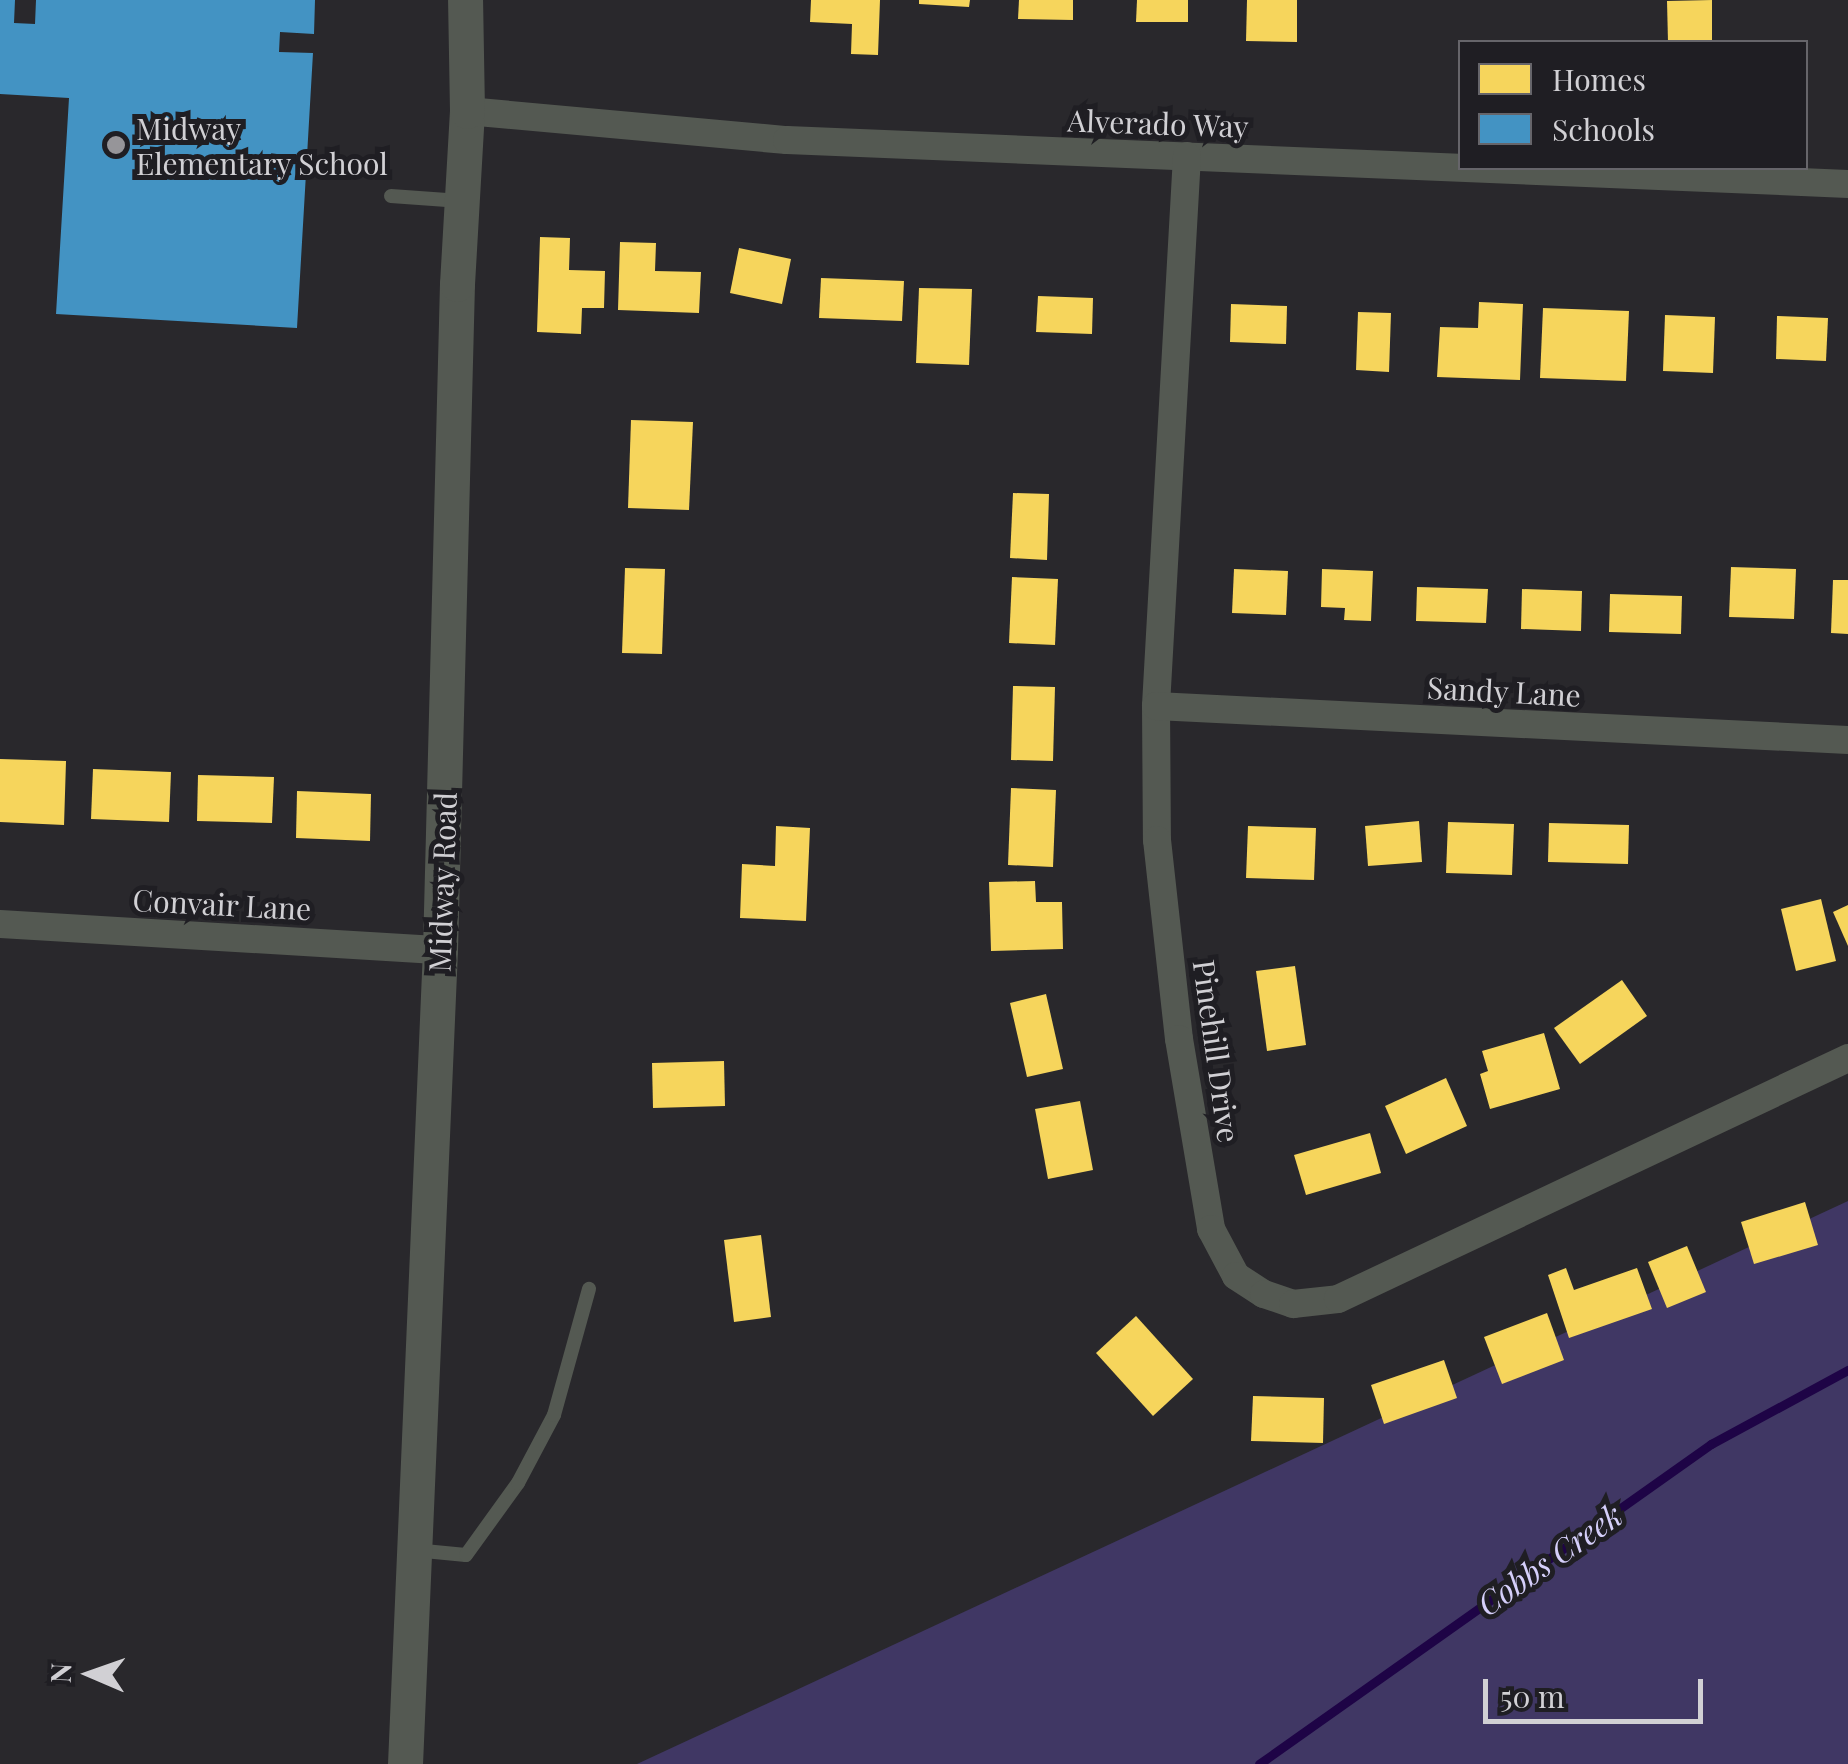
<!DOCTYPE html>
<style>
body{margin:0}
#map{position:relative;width:1848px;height:1764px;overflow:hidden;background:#29282c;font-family:"Playfair Display",serif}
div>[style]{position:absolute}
.green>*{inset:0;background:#403764}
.homes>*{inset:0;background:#f6d55c}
.schools>*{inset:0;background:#4393c3}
.stream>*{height:9px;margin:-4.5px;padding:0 4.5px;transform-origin:4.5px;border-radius:4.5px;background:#1e0446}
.service>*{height:14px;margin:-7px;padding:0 7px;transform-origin:7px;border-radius:7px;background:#545952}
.minor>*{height:28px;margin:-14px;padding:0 14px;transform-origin:14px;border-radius:14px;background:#545952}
.tertiary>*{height:35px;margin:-17.5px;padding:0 17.5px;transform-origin:17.5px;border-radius:17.5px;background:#545952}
.dots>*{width:28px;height:28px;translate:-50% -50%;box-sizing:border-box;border:5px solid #1f1e23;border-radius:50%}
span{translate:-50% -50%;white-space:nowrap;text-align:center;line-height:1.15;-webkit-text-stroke:10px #1f1e23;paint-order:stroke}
.street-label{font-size:30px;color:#d1d0d4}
.poi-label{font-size:30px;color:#d1d0d4}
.left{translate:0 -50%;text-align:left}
.water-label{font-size:32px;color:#d5cffa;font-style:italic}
.legend{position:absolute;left:1458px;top:40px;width:350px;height:130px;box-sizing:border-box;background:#1f1e23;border:2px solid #66656a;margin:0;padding:12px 18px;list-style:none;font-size:30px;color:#d1d0d4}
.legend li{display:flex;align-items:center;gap:20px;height:50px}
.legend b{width:50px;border:2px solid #66656a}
.north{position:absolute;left:40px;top:1624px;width:100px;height:100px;-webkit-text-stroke:8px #1f1e23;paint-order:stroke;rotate:272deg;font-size:28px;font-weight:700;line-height:40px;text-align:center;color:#d1d0d4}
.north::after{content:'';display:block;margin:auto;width:35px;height:45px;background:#d1d0d4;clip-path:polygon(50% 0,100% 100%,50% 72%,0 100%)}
.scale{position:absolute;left:1483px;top:1679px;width:220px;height:45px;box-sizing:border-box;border:5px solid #d1d0d4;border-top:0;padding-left:12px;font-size:30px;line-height:35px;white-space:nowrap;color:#d1d0d4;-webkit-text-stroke:8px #1f1e23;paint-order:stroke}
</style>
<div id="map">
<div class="green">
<div style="clip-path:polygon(1848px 1201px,1848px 1764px,637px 1764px)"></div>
</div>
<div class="homes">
<div style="clip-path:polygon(811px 0,880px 0,878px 55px,851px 54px,852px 24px,810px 22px)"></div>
<div style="clip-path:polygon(919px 0,970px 0,969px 7px,919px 4px)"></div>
<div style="clip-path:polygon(1019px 0,1073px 0,1073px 20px,1018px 19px)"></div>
<div style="clip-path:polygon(1137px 0,1188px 0,1188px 22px,1136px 22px)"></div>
<div style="clip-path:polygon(1247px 0,1297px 0,1297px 42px,1246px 41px)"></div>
<div style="clip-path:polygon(1712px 0,1712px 42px,1668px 42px,1667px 1px)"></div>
<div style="clip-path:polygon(540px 237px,570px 238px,569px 270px,605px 271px,604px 308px,582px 308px,581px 334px,537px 332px)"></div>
<div style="clip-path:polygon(620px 242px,656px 243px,655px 271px,701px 272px,699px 313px,618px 310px)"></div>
<div style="clip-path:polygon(739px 248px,791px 259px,782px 304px,730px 293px)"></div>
<div style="clip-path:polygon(821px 278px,904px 281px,902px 321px,819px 318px)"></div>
<div style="clip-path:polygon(919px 288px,972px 289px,969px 365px,916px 363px)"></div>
<div style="clip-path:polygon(1038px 296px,1093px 298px,1092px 334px,1036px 332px)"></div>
<div style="clip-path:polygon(1479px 302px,1523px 304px,1520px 380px,1437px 377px,1440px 327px,1478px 328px)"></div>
<div style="clip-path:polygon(1231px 304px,1287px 306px,1286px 344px,1230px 342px)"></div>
<div style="clip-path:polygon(1543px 308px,1629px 311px,1626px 381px,1540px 378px)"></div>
<div style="clip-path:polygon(1358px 312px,1391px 313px,1389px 372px,1356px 370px)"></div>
<div style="clip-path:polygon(1665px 315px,1715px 317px,1713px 373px,1663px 371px)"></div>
<div style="clip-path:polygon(1777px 316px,1828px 318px,1826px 361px,1776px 359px)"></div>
<div style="clip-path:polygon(631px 420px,693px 422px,689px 510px,628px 508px)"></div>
<div style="clip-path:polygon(1013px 493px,1049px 494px,1047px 560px,1010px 558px)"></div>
<div style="clip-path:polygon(1731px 567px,1796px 569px,1794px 619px,1729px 617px)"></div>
<div style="clip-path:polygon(625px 568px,665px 569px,662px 654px,622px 653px)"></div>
<div style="clip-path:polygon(1234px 569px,1288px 571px,1286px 615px,1232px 613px)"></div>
<div style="clip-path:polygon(1322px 569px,1373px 571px,1371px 621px,1344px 620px,1345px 608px,1321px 607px)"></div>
<div style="clip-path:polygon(1012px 577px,1058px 579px,1055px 645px,1009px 643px)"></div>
<div style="clip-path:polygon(1833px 580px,1848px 580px,1848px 634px,1831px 633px)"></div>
<div style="clip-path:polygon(1417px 587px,1488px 589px,1486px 623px,1416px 621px)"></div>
<div style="clip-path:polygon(1522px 589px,1582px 591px,1581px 631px,1521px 629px)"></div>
<div style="clip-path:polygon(1610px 594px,1682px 596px,1681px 634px,1609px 632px)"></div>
<div style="clip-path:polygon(1013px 686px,1055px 687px,1053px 761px,1011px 760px)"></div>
<div style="clip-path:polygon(0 759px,66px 761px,64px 825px,0 822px)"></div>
<div style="clip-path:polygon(93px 769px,171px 772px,169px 822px,91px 819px)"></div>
<div style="clip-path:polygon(198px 775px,274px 777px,272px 823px,197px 821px)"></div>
<div style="clip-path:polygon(1011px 788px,1056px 790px,1053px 867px,1008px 865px)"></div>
<div style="clip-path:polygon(297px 791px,371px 794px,370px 841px,296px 838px)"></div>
<div style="clip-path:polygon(1419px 821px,1422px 862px,1368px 866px,1365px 826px)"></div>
<div style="clip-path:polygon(1448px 822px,1514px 824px,1512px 875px,1446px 873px)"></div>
<div style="clip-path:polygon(1549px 823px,1629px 825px,1628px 864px,1548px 862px)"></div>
<div style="clip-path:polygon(776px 826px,810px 828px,806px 921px,740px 918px,742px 864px,775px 866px)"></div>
<div style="clip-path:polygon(1248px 826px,1316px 828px,1314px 880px,1246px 878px)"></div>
<div style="clip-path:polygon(1035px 881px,1036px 902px,1062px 902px,1063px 949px,991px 951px,989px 882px)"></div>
<div style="clip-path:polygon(1821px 899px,1836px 961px,1796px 971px,1781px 909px)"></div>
<div style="clip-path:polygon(1848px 905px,1848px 946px,1833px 912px)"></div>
<div style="clip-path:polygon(1295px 966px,1306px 1045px,1267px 1051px,1256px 971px)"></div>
<div style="clip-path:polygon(1622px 980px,1647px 1016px,1580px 1064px,1554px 1028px)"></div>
<div style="clip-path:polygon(1046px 994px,1063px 1069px,1027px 1077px,1010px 1003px)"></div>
<div style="clip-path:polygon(1544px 1033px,1560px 1089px,1490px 1109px,1480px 1074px,1488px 1071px,1482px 1051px)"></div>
<div style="clip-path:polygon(724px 1061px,725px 1106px,653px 1108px,652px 1063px)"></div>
<div style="clip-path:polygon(1446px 1078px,1467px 1126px,1406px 1154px,1385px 1106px)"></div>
<div style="clip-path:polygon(1080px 1101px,1093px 1170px,1048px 1179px,1035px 1109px)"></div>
<div style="clip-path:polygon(1370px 1133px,1381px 1173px,1306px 1195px,1294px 1155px)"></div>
<div style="clip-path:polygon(1805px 1202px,1818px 1245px,1754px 1264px,1741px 1222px)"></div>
<div style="clip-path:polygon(761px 1235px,771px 1317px,734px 1322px,724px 1240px)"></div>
<div style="clip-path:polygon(1687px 1246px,1706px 1292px,1667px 1308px,1648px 1262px)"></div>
<div style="clip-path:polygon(1566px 1268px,1574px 1290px,1637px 1268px,1652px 1309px,1569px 1338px,1548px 1275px)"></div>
<div style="clip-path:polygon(1547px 1313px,1564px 1360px,1502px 1384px,1484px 1337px)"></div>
<div style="clip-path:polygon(1136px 1316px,1193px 1379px,1153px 1416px,1096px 1353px)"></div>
<div style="clip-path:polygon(1444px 1360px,1457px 1398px,1384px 1424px,1371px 1385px)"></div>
<div style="clip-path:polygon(1253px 1396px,1324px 1398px,1323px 1443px,1251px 1441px)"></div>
</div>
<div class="schools">
<div style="clip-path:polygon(0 0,15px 0,14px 23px,35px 24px,36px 0,315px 0,314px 34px,280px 32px,279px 52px,313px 53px,297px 328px,56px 314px,69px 98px,0 94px)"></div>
</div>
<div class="stream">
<div style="left:1259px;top:1764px;width:554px;rotate:-35.3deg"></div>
<div style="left:1711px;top:1444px;width:156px;rotate:-28.4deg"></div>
</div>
<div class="service">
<div style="left:391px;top:196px;width:70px;rotate:4.1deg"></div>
<div style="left:414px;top:1550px;width:52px;rotate:5.5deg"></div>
<div style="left:466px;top:1555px;width:89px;rotate:-54.2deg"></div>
<div style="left:518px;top:1483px;width:77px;rotate:-62.1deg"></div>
<div style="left:554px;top:1415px;width:131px;rotate:-74.5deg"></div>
</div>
<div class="minor">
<div style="left:467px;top:111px;width:321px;rotate:5.2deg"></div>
<div style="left:787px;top:140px;width:1062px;rotate:2.37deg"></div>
<div style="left:1187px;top:156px;width:551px;rotate:93.23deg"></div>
<div style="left:1156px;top:706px;width:134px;rotate:89.6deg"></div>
<div style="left:1157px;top:840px;width:200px;rotate:83.7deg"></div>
<div style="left:1179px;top:1039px;width:193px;rotate:80.4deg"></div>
<div style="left:1211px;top:1229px;width:53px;rotate:62deg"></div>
<div style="left:1236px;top:1276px;width:33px;rotate:33deg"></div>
<div style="left:1264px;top:1294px;width:31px;rotate:19deg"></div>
<div style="left:1293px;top:1304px;width:45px;rotate:-6.3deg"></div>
<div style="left:1338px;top:1299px;width:564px;rotate:-25.29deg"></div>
<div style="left:1156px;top:706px;width:693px;rotate:2.81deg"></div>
<div style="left:0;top:924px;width:441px;rotate:3.4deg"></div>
</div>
<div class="tertiary">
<div style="left:405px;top:1764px;width:815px;rotate:-87.54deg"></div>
<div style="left:440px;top:950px;width:666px;rotate:-88.54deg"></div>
<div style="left:457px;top:284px;width:173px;rotate:-86.7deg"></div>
<div style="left:467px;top:111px;width:111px;rotate:-91deg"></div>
</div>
<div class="dots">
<div style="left:116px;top:145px;background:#969599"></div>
</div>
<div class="street-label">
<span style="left:1158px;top:123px;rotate:2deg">Alverado Way</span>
<span style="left:1504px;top:691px;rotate:3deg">Sandy Lane</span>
<span style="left:442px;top:882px;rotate:-88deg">Midway Road</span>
<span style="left:222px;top:904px;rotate:3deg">Convair Lane</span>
<span style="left:1217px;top:1051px;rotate:82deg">Pinehill Drive</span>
</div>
<div class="poi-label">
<span class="left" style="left:136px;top:145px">Midway<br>Elementary School</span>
</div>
<div class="water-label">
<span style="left:1549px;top:1559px;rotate:-35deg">Cobbs Creek</span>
</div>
<ul class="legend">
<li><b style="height:28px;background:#f6d55c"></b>Homes</li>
<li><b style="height:28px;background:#4393c3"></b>Schools</li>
</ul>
<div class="north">N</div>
<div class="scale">50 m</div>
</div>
